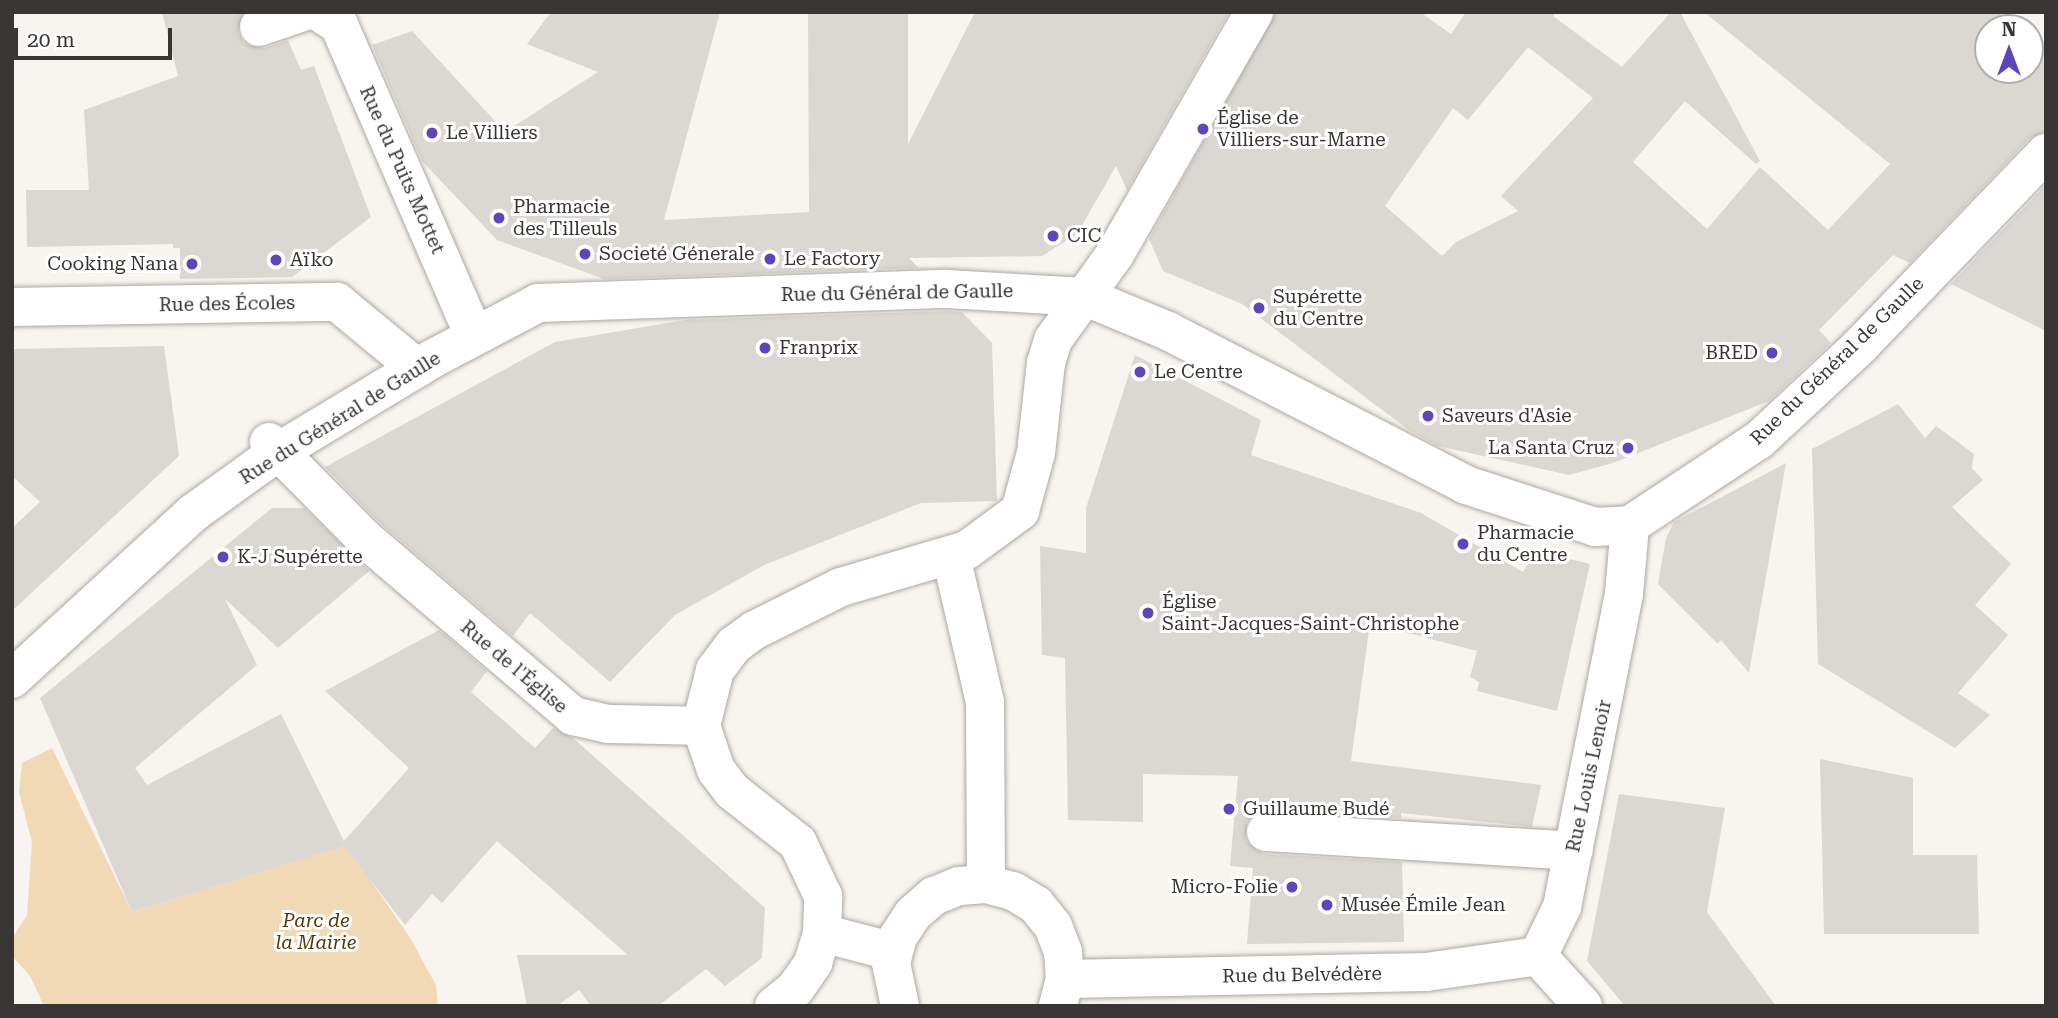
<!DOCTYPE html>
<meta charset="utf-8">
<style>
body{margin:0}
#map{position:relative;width:2058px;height:1018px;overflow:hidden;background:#f8f4ef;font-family:"Roboto Serif",serif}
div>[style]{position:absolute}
.green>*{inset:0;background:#f2d9b5}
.building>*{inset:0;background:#dbd7d2}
.roads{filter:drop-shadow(0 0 2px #aca9a4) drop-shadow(0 0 2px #aca9a4)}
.street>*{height:38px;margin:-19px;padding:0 19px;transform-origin:19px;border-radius:19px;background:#fff}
.dots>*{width:19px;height:19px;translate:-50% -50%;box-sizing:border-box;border:4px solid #fff;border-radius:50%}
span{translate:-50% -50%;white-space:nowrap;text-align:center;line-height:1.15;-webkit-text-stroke:6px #fff;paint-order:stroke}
.poi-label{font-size:19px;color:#383634}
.left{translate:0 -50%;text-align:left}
.right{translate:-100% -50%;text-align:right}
.street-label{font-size:19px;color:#383634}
.park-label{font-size:19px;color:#533807;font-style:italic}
.frame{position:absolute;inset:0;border:14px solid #383634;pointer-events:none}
.north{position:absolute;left:1974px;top:14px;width:70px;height:70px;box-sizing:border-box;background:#fff;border:2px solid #afafae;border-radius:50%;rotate:0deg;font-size:19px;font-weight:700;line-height:28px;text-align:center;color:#383634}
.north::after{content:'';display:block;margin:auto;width:24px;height:32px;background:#5d45be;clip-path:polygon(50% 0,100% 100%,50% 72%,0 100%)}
.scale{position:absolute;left:14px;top:28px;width:158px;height:32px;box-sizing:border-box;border:4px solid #383634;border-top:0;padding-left:9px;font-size:21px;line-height:24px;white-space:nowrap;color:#383634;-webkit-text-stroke:5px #fff;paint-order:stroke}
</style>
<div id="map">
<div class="green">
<div style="clip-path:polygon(52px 748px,132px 912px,346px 845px,409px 936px,436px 985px,438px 1006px,44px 1006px,30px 976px,12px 956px,12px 939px,27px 915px,32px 842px,19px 792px,22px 763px)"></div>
</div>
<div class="building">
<div style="clip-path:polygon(162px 12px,243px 12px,238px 33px,245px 44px,265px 48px,288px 40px,301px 70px,314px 66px,371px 217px,292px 277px,180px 279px,180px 248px,173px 248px,173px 244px,27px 247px,26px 190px,89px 190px,84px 110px,178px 76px)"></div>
<div style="clip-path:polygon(551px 12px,720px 12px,664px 220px,809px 212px,808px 12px,908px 12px,908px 144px,975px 12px,1229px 12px,1127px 190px,1116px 166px,1077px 234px,1042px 256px,909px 258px,919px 268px,604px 279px,497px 240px,422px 161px,372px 45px,412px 31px,505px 132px,598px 72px,527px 44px)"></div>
<div style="clip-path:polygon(evenodd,1276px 12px,1420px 12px,1451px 34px,1466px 12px,1556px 12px,1553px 16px,1622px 67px,1671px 12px,1680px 12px,1760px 161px,1756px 164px,1685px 101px,1633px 162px,1707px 229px,1760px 167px,1828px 230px,1890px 164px,1704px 12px,2006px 12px,2026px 28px,1988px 28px,1988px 70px,2030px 70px,2030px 31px,2046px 43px,2046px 132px,2030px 138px,1910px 263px,1893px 255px,1819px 330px,1831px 343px,1769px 401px,1613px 463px,1569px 475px,1438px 446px,1410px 431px,1242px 304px,1163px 271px,1149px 239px,1276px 12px,1528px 47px,1593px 98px,1501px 196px,1518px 211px,1456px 242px,1442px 256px,1385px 206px,1453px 108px,1468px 120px,1528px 47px)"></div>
<div style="clip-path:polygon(2046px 185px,2046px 331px,1951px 284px)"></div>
<div style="clip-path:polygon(947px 311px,962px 312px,992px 343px,997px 501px,921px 503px,764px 565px,675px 615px,610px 682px,530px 613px,513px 636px,379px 522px,325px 467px,555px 342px,685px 320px)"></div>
<div style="clip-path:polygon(164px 346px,179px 456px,12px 611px,12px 528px,40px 502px,12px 476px,12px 349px)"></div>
<div style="clip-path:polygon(1135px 355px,1261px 420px,1251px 455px,1421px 513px,1523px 572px,1537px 551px,1590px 564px,1557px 711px,1477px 691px,1479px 682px,1470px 677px,1477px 651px,1370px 623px,1351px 761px,1541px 785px,1532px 827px,1401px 813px,1401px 818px,1267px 810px,1247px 821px,1246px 841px,1264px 854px,1402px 862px,1404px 942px,1247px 944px,1253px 868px,1230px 866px,1238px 776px,1143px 774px,1143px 822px,1068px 820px,1065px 658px,1042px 655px,1040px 546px,1086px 553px,1086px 508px)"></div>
<div style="clip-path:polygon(1898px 404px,1925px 438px,1936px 426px,1974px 454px,1972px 468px,1983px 480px,1952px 507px,2011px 564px,1975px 605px,2008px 635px,1958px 693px,1990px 715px,1955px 748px,1818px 664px,1812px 449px)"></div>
<div style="clip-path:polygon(1786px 463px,1749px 673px,1721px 640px,1718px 644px,1658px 584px,1666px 538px,1674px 522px)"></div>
<div style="clip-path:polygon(272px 508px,304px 508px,369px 571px,278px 648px,225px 599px,257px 665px,135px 768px,147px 785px,281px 714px,344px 841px,409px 768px,325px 691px,439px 630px,487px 671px,471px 692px,535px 748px,553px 728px,573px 738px,765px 908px,762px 958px,725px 986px,706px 969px,658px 1006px,591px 1006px,579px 990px,557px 1006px,527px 1006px,517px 955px,628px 955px,497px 841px,442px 903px,432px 894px,405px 925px,344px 846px,132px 912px,40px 698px)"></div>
<div style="clip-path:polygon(1820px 759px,1913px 778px,1913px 855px,1977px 855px,1979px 934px,1824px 934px)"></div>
<div style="clip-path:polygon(1619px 794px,1725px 808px,1707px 912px,1776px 1006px,1625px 1006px,1587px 961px)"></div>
</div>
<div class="roads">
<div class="street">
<div style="left:319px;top:12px;width:24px;rotate:33deg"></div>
<div style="left:339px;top:25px;width:339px;rotate:66.5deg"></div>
<div style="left:259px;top:27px;width:46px;rotate:-18.8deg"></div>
<div style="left:12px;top:307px;width:325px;rotate:-0.9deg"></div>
<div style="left:337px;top:302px;width:104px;rotate:39.5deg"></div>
<div style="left:269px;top:442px;width:135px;rotate:45.3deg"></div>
<div style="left:364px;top:538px;width:275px;rotate:40.4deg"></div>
<div style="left:573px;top:716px;width:36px;rotate:13deg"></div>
<div style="left:608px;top:724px;width:93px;rotate:1.2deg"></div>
<div style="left:951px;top:556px;width:150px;rotate:76.9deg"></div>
<div style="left:985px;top:702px;width:182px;rotate:89.7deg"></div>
<div style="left:12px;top:679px;width:246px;rotate:-42.5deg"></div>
<div style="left:193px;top:513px;width:105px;rotate:-35.7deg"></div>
<div style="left:278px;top:452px;width:180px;rotate:-31.1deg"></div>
<div style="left:432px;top:359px;width:120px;rotate:-27.8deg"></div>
<div style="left:538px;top:303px;width:409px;rotate:-2deg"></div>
<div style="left:947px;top:289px;width:139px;rotate:3.3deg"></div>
<div style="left:1086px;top:297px;width:89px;rotate:22.5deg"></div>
<div style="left:1168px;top:331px;width:335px;rotate:27.3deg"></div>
<div style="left:1466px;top:485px;width:136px;rotate:18deg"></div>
<div style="left:1595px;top:527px;width:35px;rotate:-3deg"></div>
<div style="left:1630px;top:525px;width:154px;rotate:-33.4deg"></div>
<div style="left:1759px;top:440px;width:138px;rotate:-42.9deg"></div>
<div style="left:1860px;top:346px;width:268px;rotate:-46.1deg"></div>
<div style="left:1266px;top:832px;width:308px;rotate:3.5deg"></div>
<div style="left:822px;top:933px;width:74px;rotate:14.8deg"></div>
<div style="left:1065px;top:979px;width:361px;rotate:-1.1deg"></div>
<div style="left:1426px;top:972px;width:113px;rotate:-8.1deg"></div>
<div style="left:774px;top:1006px;width:27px;rotate:-39deg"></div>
<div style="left:795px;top:989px;width:32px;rotate:-55deg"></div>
<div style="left:813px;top:963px;width:31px;rotate:-73deg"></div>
<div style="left:822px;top:933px;width:37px;rotate:-88deg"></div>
<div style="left:823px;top:896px;width:59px;rotate:-115.3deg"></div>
<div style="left:798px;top:843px;width:84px;rotate:-141.8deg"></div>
<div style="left:732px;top:791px;width:26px;rotate:-127deg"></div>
<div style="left:716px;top:770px;width:46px;rotate:-108.8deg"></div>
<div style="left:701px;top:726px;width:58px;rotate:-76deg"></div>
<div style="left:715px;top:670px;width:31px;rotate:-53deg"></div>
<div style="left:734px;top:645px;width:26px;rotate:-36deg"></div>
<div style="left:755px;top:630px;width:96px;rotate:-26.6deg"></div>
<div style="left:841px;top:587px;width:131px;rotate:-16.4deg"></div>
<div style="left:967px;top:550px;width:66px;rotate:-36.3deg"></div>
<div style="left:1020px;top:511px;width:60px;rotate:-74.6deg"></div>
<div style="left:1036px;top:453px;width:91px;rotate:-83.7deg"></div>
<div style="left:1046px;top:363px;width:24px;rotate:-73deg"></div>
<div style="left:1053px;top:340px;width:106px;rotate:-54.2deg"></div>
<div style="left:1115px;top:254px;width:279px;rotate:-60.1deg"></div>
<div style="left:900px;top:1006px;width:44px;rotate:-101.8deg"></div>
<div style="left:891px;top:963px;width:27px;rotate:-75deg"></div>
<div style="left:898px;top:937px;width:27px;rotate:-57deg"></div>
<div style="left:913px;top:914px;width:28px;rotate:-41deg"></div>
<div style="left:934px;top:896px;width:27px;rotate:-22deg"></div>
<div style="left:959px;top:886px;width:27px;rotate:-4deg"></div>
<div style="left:986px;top:884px;width:28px;rotate:15deg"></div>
<div style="left:1013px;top:891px;width:27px;rotate:31deg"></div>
<div style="left:1036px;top:905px;width:27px;rotate:51deg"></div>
<div style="left:1053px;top:926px;width:28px;rotate:69deg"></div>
<div style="left:1063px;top:952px;width:27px;rotate:86deg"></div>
<div style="left:1065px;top:979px;width:28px;rotate:105deg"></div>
<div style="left:1583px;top:1006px;width:67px;rotate:-132deg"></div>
<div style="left:1538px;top:956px;width:55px;rotate:-63.9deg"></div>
<div style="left:1562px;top:907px;width:319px;rotate:-78.8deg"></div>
<div style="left:1624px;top:594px;width:69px;rotate:-85deg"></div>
</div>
</div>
<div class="dots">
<div style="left:1203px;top:129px;background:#5d45be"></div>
<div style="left:432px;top:133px;background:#5d45be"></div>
<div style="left:499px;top:218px;background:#5d45be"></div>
<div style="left:1053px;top:236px;background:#5d45be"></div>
<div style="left:585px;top:254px;background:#5d45be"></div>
<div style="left:770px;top:259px;background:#5d45be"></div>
<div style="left:276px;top:260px;background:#5d45be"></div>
<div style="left:192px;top:264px;background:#5d45be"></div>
<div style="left:1259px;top:308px;background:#5d45be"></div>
<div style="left:765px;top:348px;background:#5d45be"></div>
<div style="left:1772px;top:353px;background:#5d45be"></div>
<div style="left:1140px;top:372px;background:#5d45be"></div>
<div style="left:1428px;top:416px;background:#5d45be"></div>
<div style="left:1628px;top:448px;background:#5d45be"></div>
<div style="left:1463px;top:544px;background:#5d45be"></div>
<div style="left:223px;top:557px;background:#5d45be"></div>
<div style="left:1148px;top:613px;background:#5d45be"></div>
<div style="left:1229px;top:809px;background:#5d45be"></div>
<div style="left:1292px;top:887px;background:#5d45be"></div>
<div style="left:1327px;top:905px;background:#5d45be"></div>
</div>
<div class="poi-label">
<span class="left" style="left:1217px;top:129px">Église de<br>Villiers-sur-Marne</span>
<span class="left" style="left:446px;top:133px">Le Villiers</span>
<span class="left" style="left:513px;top:218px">Pharmacie<br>des Tilleuls</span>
<span class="left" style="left:1067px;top:236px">CIC</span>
<span class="left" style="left:599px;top:254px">Societé Génerale</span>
<span class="left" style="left:784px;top:259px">Le Factory</span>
<span class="left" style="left:290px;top:260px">Aïko</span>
<span class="right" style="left:178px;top:264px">Cooking Nana</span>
<span class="left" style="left:1273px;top:308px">Supérette<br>du Centre</span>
<span class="left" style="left:779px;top:348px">Franprix</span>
<span class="right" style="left:1758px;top:353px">BRED</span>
<span class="left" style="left:1154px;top:372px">Le Centre</span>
<span class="left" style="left:1442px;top:416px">Saveurs d'Asie</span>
<span class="right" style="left:1614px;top:448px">La Santa Cruz</span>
<span class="left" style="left:1477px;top:544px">Pharmacie<br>du Centre</span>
<span class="left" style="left:237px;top:557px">K-J Supérette</span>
<span class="left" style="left:1162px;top:613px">Église<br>Saint-Jacques-Saint-Christophe</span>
<span class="left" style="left:1243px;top:809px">Guillaume Budé</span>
<span class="right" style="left:1278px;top:887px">Micro-Folie</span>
<span class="left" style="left:1341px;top:905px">Musée Émile Jean</span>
</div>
<div class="street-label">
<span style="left:402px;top:170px;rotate:66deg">Rue du Puits Mottet</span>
<span style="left:897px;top:293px;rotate:-1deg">Rue du Général de Gaulle</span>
<span style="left:227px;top:304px;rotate:-1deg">Rue des Écoles</span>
<span style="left:1837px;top:361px;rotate:-44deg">Rue du Général de Gaulle</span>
<span style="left:340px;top:418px;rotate:-32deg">Rue du Général de Gaulle</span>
<span style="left:514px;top:667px;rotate:40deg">Rue de l'Église</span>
<span style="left:1589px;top:776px;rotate:-78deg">Rue Louis Lenoir</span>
<span style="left:1302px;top:975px;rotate:-1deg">Rue du Belvédère</span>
</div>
<div class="park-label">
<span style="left:316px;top:932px">Parc de<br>la Mairie</span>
</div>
<div class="frame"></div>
<div class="north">N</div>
<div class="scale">20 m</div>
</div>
